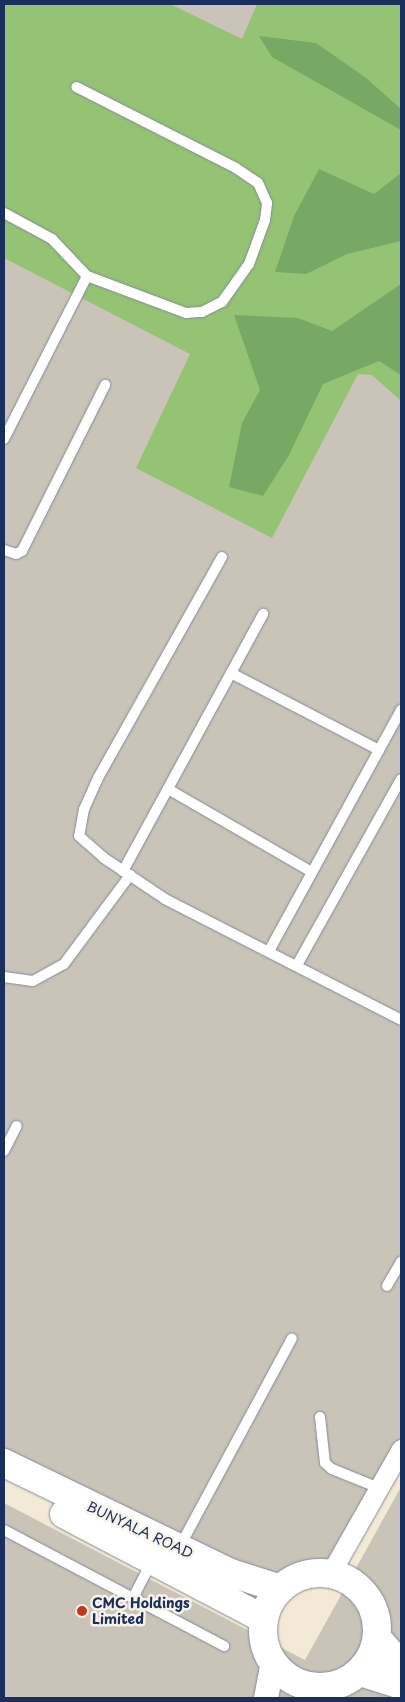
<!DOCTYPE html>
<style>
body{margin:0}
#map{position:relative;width:405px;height:1702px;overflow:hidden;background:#f2ead4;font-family:"Playpen Sans",sans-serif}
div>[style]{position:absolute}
.industrial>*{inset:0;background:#c9c3b8}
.green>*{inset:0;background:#94c373}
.forest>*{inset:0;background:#77a965}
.roads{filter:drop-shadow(0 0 1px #868c99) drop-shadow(0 0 1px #868c99)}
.service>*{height:10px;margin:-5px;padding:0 5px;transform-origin:5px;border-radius:5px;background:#fff}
.minor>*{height:19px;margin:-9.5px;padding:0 9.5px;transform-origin:9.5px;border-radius:9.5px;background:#fff}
.tertiary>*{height:24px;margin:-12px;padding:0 12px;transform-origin:12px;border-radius:12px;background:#fff}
.secondary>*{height:28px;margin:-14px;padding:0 14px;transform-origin:14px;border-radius:14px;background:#fff}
.secondary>.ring{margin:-14px;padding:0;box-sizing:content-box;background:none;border:28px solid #fff;border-radius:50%}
.dots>*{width:14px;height:14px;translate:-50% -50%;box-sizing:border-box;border:2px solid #f7f3e8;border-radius:50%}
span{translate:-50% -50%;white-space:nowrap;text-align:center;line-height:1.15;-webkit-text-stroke:5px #f7f3e8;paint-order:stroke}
.street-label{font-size:14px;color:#1b2f5e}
.poi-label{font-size:14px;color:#1b2f5e;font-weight:700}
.left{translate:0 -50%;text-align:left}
.frame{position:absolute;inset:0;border:5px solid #1b2f5e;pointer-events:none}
</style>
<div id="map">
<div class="industrial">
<div style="clip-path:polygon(4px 4px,401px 4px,401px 1440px,333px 1573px,261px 1604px,4px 1468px)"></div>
<div style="clip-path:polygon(401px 1487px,401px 1698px,4px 1698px,4px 1503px,305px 1660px)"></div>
</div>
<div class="green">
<div style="clip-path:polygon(4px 4px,170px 4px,242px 39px,257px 4px,401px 4px,401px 401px,372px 375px,358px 374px,272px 538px,136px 468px,190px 354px,4px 258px)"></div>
</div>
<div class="forest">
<div style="clip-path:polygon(259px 36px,316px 43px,366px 78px,401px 109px,401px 130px,272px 57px)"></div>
<div style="clip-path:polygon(319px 169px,374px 194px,401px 173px,401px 241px,347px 254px,306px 274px,275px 272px,294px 216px)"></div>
<div style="clip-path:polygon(401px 284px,401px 375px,379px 361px,323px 384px,289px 455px,263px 496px,229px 487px,242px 423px,260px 390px,234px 315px,298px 318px,332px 331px)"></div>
</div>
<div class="roads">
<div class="service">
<div style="left:4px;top:213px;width:55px;rotate:28.4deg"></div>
<div style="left:52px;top:239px;width:51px;rotate:46.6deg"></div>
<div style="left:4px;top:439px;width:183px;rotate:-63deg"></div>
<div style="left:87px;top:276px;width:106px;rotate:20.5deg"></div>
<div style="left:186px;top:313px;width:16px;rotate:-4deg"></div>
<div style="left:202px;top:312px;width:22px;rotate:-27deg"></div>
<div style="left:222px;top:302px;width:47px;rotate:-54.6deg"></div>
<div style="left:249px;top:264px;width:47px;rotate:-70deg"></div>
<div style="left:265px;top:220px;width:17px;rotate:-83deg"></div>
<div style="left:267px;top:203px;width:22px;rotate:-114deg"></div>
<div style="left:258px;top:183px;width:27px;rotate:-146deg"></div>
<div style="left:236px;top:168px;width:179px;rotate:-153.1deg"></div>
<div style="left:4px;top:550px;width:13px;rotate:18deg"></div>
<div style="left:16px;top:554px;width:7px;rotate:-27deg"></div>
<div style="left:22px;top:551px;width:186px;rotate:-63.4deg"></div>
<div style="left:222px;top:557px;width:253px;rotate:119.3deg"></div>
<div style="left:98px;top:778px;width:34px;rotate:114deg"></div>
<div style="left:84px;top:809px;width:27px;rotate:100deg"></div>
<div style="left:79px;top:836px;width:33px;rotate:41deg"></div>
<div style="left:104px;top:858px;width:73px;rotate:33.9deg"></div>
<div style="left:165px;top:899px;width:265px;rotate:27.1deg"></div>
<div style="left:231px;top:673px;width:167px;rotate:27.5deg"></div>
<div style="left:168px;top:789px;width:166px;rotate:30deg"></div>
<div style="left:123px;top:871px;width:293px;rotate:-61.4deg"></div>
<div style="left:269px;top:951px;width:275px;rotate:-61.3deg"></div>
<div style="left:297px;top:965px;width:213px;rotate:-60.8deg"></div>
<div style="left:4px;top:977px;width:29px;rotate:8deg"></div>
<div style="left:33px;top:981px;width:35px;rotate:-29deg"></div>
<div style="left:64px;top:964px;width:111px;rotate:-53.4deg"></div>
<div style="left:4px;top:1151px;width:28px;rotate:-63deg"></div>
<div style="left:387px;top:1286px;width:28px;rotate:-60deg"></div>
<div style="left:320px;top:1417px;width:46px;rotate:83.8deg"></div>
<div style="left:325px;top:1463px;width:9px;rotate:41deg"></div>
<div style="left:332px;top:1469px;width:51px;rotate:22deg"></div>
<div style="left:4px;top:1530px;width:249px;rotate:27.8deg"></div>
<div style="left:179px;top:1548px;width:238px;rotate:-61.7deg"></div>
<div style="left:133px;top:1598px;width:42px;rotate:-62.8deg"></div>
</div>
<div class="minor">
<div style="left:330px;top:1574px;width:144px;rotate:-60.4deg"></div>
</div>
<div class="tertiary">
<div style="left:266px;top:1698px;width:38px;rotate:-79deg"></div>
<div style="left:307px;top:1698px;width:13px;rotate:-61deg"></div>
</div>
<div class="secondary">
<div style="left:4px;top:1463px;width:252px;rotate:25.9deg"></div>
<div style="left:231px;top:1573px;width:52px;rotate:17.7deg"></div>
<div style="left:64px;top:1514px;width:226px;rotate:27.7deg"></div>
<div class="ring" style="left:263px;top:1573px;width:86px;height:86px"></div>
<div style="left:377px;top:1638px;width:37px;rotate:49deg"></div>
<div style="left:360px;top:1672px;width:43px;rotate:17.6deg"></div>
</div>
</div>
<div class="dots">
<div style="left:82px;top:1611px;background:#c8321e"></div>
</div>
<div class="street-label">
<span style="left:140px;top:1530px;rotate:25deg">BUNYALA ROAD</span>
</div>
<div class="poi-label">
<span class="left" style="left:92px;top:1611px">CMC Holdings<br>Limited</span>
</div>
<div class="frame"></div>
</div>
